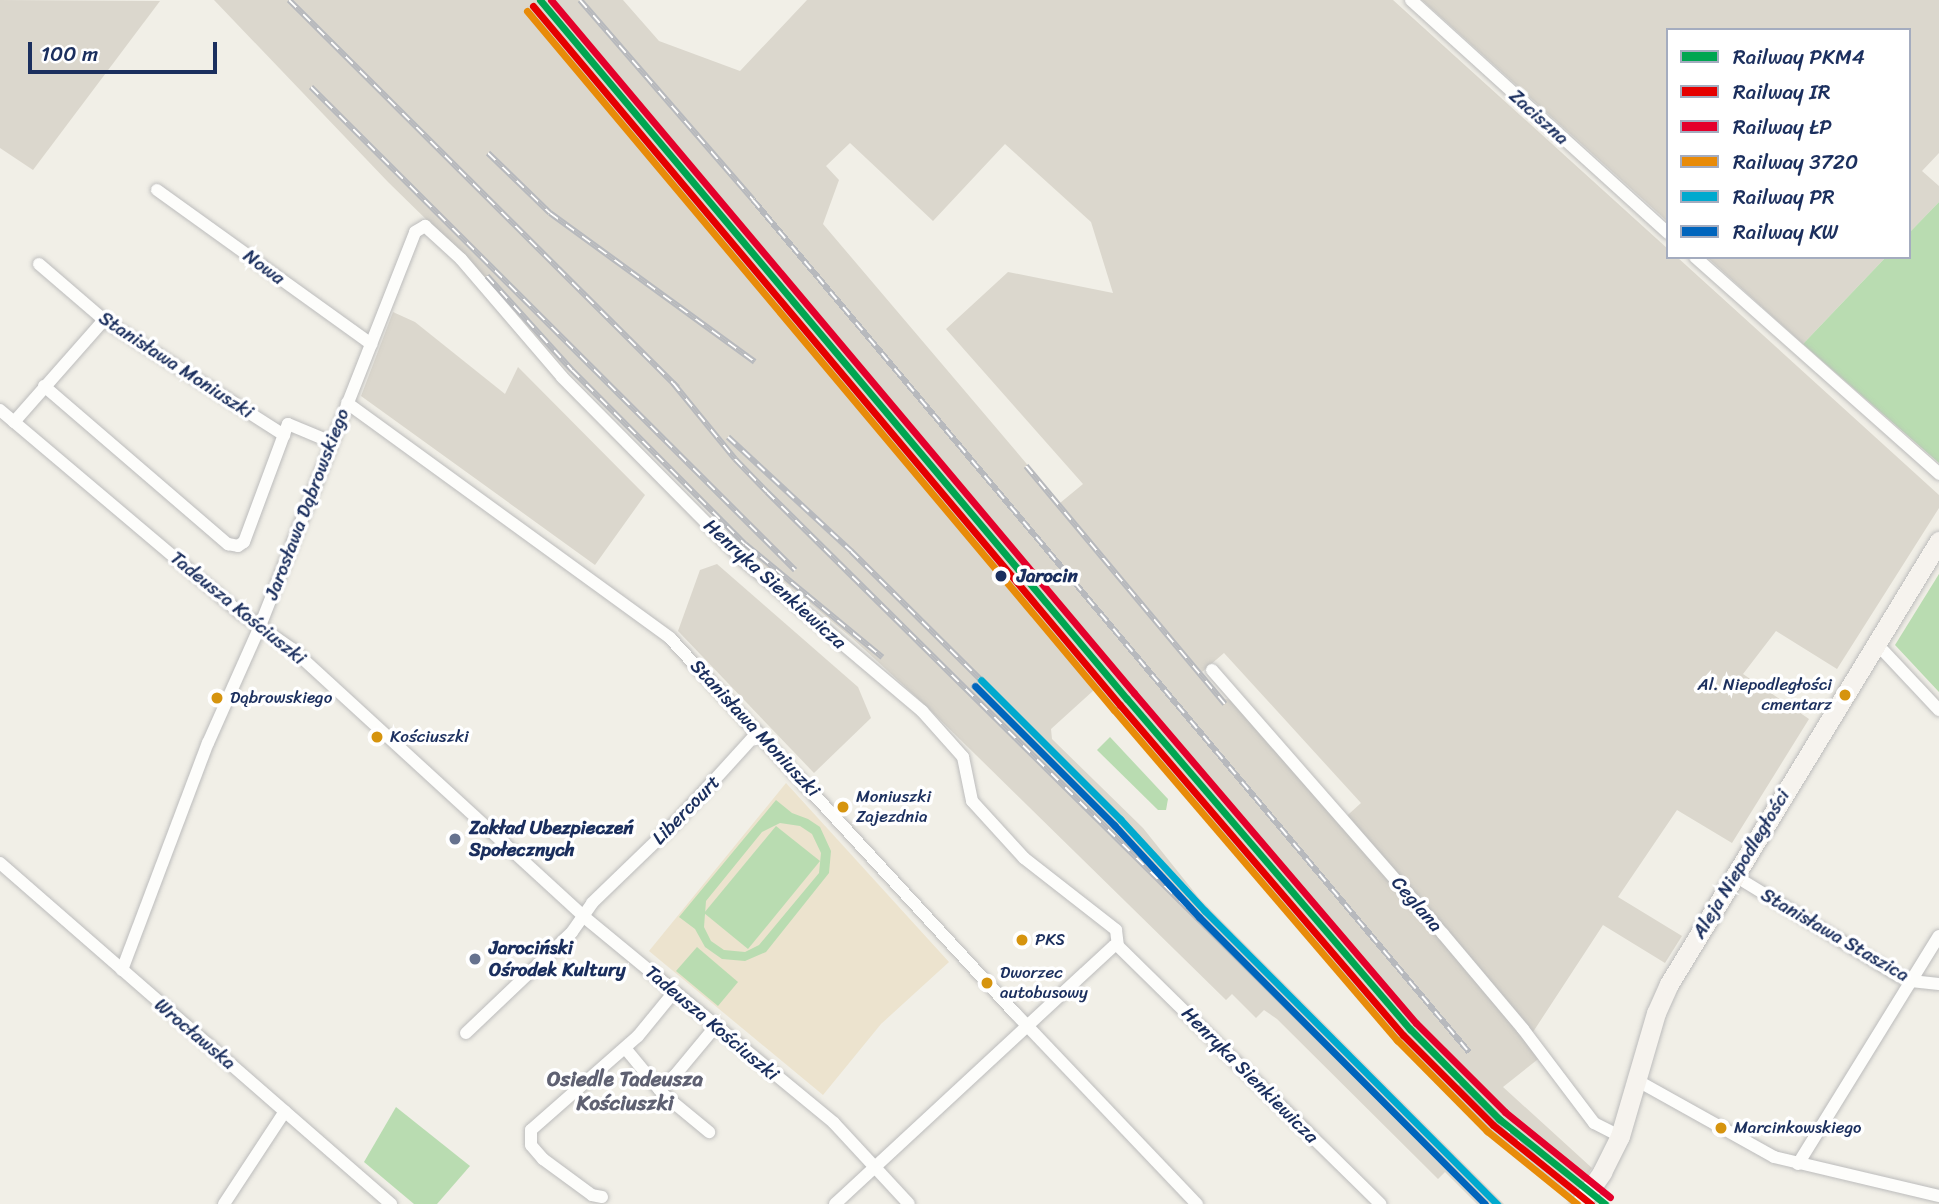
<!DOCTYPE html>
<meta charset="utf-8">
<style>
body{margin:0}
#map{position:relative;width:1939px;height:1204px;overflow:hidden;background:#f1efe7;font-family:Sriracha,sans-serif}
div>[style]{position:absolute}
.built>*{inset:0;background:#ece3ce}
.industrial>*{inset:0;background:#dbd7cd}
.green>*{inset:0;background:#b9dcb1}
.roads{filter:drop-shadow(0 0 2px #bcbcbc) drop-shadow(0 0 2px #bcbcbc)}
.street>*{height:12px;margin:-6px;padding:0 6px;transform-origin:6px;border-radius:6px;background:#fdfdfb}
.secondary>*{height:19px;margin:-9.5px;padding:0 9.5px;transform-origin:9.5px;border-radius:9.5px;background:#f6f3ee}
.rail>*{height:6px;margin-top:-3px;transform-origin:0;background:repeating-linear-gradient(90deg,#fff 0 10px,#b7b9bd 0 20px);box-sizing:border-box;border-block:2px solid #b7b9bd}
.rail-1>*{height:7px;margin:-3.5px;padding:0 3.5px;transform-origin:3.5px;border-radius:3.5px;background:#00a651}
.rail-2>*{height:7px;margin:-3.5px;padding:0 3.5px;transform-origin:3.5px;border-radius:3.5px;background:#e50000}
.rail-3>*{height:7px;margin:-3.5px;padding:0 3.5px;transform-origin:3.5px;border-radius:3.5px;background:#e4002b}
.rail-4>*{height:7px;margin:-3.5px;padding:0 3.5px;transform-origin:3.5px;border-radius:3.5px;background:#e88b09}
.rail-5>*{height:7px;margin:-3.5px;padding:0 3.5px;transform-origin:3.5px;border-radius:3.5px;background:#00a9ce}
.rail-6>*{height:7px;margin:-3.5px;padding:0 3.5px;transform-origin:3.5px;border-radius:3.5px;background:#0065bd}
.dots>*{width:19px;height:19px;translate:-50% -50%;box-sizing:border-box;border:4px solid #fff;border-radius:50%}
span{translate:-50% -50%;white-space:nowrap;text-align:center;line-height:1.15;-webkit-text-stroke:7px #fff;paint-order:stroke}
.bus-label{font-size:17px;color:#1b2f5e}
.right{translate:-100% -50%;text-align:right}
.left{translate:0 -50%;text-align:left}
.street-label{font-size:19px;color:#1b2f5e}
.stop-label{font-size:19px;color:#1b2f5e;font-weight:700}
.poi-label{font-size:19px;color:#1b2f5e;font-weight:700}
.neighbourhood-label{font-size:21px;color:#5f6172;font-weight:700}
.legend{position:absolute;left:1666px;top:28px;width:245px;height:231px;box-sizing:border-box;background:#fff;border:2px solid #a4acbf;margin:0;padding:9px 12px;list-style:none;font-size:21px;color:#1b2f5e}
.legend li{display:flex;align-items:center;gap:14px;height:35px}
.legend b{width:35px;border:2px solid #a4acbf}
.scale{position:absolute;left:28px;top:42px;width:189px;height:32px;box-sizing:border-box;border:4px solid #1b2f5e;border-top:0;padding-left:9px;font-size:21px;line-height:24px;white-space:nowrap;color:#1b2f5e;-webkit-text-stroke:5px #fff;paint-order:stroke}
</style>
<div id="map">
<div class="built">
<div style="clip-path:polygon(786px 783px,949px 962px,881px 1024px,823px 1095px,649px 951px)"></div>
</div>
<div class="industrial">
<div style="clip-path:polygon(0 0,160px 1px,33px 170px,0 148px)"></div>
<div style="clip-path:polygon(evenodd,214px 0,623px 0,659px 41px,740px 71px,807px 0,1393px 0,1668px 249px,1668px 257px,1677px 257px,1939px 495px,1939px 508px,1837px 669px,1776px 631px,1743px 674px,1809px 719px,1732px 843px,1677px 810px,1618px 897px,1682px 936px,1665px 963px,1603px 925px,1533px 1032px,1547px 1052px,1503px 1087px,1592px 1168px,1571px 1196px,1515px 1154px,1411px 1056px,1094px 690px,1051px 729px,1052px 739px,1143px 828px,1199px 898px,1504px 1204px,1477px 1204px,1445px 1172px,1438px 1179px,1277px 1019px,1264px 1010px,1256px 1018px,1232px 994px,1226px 1000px,926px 706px,852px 638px,753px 556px,564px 367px,479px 271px,388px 182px,214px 0,850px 143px,933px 221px,1005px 144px,1091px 222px,1113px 293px,1008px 272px,946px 329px,1083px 484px,1060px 503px,823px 224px,839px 180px,826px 166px,850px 143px,214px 0,1224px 653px,1361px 803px,1339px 823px,1231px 700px,1225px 699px,1202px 672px,1224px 653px)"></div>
<div style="clip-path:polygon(1422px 0,1939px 0,1939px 153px,1922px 171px,1939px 186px,1939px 202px,1909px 233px,1909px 30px,1668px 30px,1668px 222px)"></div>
<div style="clip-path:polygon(1707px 257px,1886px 257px,1803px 344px)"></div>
<div style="clip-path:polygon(393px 312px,415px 322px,505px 394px,518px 367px,645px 495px,595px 565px,361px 396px)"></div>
<div style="clip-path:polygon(717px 564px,858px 687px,871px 718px,814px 773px,678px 631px,700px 570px)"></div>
</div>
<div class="green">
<div style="clip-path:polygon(1939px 202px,1939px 463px,1803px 344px,1886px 257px,1909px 257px,1909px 233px)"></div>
<div style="clip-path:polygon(1939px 574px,1939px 692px,1895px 645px)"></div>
<div style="clip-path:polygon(1110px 737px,1168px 799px,1166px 810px,1158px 810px,1097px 750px)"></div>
<div style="clip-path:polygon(evenodd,776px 800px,792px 813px,808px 819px,820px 827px,831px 851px,829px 873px,766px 952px,745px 961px,722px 959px,705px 947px,695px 929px,679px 917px,776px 800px,780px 823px,800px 826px,812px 834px,821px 853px,819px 873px,759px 945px,745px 952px,724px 950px,711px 941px,704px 927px,706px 901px,762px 832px,780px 823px)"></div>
<div style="clip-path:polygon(776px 826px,820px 861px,748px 949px,704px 913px)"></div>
<div style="clip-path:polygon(697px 947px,738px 982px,718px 1006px,676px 971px)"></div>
<div style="clip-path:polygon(396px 1107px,470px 1166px,437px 1204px,414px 1204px,364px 1162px)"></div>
</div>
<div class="roads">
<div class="street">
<div style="left:1411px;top:0;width:347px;rotate:42.2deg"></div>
<div style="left:157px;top:190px;width:264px;rotate:35.7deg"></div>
<div style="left:1695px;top:257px;width:327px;rotate:41.6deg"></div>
<div style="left:39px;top:264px;width:86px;rotate:40.7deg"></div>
<div style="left:104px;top:320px;width:214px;rotate:32.6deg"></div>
<div style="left:44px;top:386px;width:243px;rotate:40.7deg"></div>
<div style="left:228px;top:544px;width:10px;rotate:11deg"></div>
<div style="left:238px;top:546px;width:7px;rotate:-34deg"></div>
<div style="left:244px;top:542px;width:126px;rotate:-69.6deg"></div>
<div style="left:288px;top:424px;width:47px;rotate:22.7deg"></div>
<div style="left:347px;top:403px;width:399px;rotate:36deg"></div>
<div style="left:670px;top:638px;width:510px;rotate:47.39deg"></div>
<div style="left:1015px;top:1013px;width:264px;rotate:46.4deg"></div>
<div style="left:0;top:410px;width:313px;rotate:40.2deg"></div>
<div style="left:239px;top:612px;width:65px;rotate:34.9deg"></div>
<div style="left:292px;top:649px;width:395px;rotate:42.5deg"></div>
<div style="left:583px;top:916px;width:325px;rotate:39.5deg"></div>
<div style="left:834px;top:1123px;width:110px;rotate:47.2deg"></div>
<div style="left:14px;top:422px;width:136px;rotate:-48.6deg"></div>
<div style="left:1876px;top:643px;width:92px;rotate:46.8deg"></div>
<div style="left:1212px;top:670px;width:351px;rotate:48.8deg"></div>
<div style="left:1443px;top:934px;width:124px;rotate:49.9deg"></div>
<div style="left:1523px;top:1029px;width:118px;rotate:52.9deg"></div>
<div style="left:1594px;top:1123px;width:29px;rotate:27deg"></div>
<div style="left:0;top:863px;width:519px;rotate:41.09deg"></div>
<div style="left:1735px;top:876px;width:192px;rotate:31.4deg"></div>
<div style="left:1899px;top:976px;width:13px;rotate:23deg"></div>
<div style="left:1911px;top:981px;width:28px;rotate:6deg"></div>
<div style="left:122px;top:970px;width:243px;rotate:-69.3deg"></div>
<div style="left:208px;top:743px;width:128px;rotate:-66deg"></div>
<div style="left:260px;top:626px;width:423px;rotate:-68.5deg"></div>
<div style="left:415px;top:232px;width:12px;rotate:-31deg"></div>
<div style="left:425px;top:226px;width:49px;rotate:42.5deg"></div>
<div style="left:461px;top:259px;width:155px;rotate:49.4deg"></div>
<div style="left:562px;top:377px;width:256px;rotate:45.3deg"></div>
<div style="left:742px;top:559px;width:236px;rotate:40.2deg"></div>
<div style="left:922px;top:711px;width:62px;rotate:48.3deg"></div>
<div style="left:963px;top:757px;width:45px;rotate:78.4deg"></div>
<div style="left:972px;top:801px;width:77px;rotate:47.6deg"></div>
<div style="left:1024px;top:858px;width:117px;rotate:38deg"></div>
<div style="left:1116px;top:930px;width:16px;rotate:83deg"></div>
<div style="left:466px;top:1033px;width:146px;rotate:-43.6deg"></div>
<div style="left:572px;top:932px;width:35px;rotate:-55deg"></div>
<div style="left:592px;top:903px;width:118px;rotate:-44deg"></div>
<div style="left:677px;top:821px;width:120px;rotate:-47.7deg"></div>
<div style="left:625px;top:1048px;width:60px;rotate:50.4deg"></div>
<div style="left:663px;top:1094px;width:60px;rotate:39.6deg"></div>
<div style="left:1638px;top:1081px;width:156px;rotate:29.2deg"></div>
<div style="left:1774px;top:1157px;width:170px;rotate:13.3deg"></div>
<div style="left:659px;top:1089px;width:23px;rotate:-41deg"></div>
<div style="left:676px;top:1074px;width:61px;rotate:-50.3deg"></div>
<div style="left:1798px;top:1164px;width:268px;rotate:-58.3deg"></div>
<div style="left:602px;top:1197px;width:10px;rotate:-169deg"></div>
<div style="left:592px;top:1195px;width:61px;rotate:-143.7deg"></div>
<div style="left:543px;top:1159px;width:18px;rotate:-131deg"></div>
<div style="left:531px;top:1145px;width:15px;rotate:-90deg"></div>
<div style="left:531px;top:1130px;width:142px;rotate:-41.3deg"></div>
<div style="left:638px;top:1036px;width:57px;rotate:-50.7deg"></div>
<div style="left:224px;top:1204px;width:111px;rotate:-56.7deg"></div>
<div style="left:835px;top:1204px;width:380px;rotate:-42.8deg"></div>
<div style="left:1114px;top:946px;width:4px"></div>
<div style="left:1118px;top:946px;width:368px;rotate:44.5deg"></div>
</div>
<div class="secondary">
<div style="left:1580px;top:1204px;width:39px;rotate:-55deg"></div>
<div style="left:1602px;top:1172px;width:40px;rotate:-63.4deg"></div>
<div style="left:1620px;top:1136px;width:128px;rotate:-73.7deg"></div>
<div style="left:1656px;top:1013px;width:32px;rotate:-66deg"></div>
<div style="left:1669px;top:984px;width:519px;rotate:-58.64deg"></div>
</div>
</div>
<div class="rail">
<div style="left:289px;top:0;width:549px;rotate:44.93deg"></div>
<div style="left:580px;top:0;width:264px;rotate:49.1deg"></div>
<div style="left:753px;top:200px;width:1113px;rotate:49.96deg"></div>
<div style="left:311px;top:87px;width:684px;rotate:44.94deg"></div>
<div style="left:488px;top:153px;width:86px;rotate:44.1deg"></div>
<div style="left:550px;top:213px;width:253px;rotate:36deg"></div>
<div style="left:487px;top:276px;width:127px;rotate:47.9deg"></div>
<div style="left:572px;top:370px;width:245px;rotate:45.2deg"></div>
<div style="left:745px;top:544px;width:178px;rotate:39.5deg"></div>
<div style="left:673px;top:383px;width:98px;rotate:50.8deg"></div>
<div style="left:735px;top:459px;width:46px;rotate:45.9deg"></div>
<div style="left:767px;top:492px;width:1012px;rotate:44.72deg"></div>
<div style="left:728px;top:437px;width:168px;rotate:42.8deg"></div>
<div style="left:851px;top:551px;width:183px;rotate:44.8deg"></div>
<div style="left:1026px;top:466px;width:310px;rotate:50.1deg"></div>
<div style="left:1461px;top:1083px;width:111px;rotate:45.4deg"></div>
<div style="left:1539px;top:1162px;width:67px;rotate:38.9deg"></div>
</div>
<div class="rail-1">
<div style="left:540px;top:0;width:913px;rotate:49.98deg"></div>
<div style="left:1127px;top:699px;width:435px;rotate:49.4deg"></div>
<div style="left:1410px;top:1029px;width:127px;rotate:45.3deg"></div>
<div style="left:1499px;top:1119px;width:136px;rotate:38.7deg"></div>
</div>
<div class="rail-2">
<div style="left:533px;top:6px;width:913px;rotate:49.98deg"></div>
<div style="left:1120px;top:705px;width:435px;rotate:49.4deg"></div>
<div style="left:1403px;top:1035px;width:127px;rotate:45deg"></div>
<div style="left:1493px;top:1125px;width:126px;rotate:38.9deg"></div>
</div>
<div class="rail-3">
<div style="left:551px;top:0;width:906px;rotate:49.93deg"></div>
<div style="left:1134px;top:693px;width:434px;rotate:49.5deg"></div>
<div style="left:1416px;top:1023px;width:126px;rotate:45deg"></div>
<div style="left:1505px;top:1112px;width:135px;rotate:39deg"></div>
</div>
<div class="rail-4">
<div style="left:527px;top:11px;width:913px;rotate:49.98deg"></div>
<div style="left:1114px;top:710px;width:435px;rotate:49.4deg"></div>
<div style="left:1397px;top:1040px;width:128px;rotate:45.3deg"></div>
<div style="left:1487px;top:1131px;width:116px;rotate:39deg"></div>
</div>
<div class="rail-5">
<div style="left:981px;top:680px;width:197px;rotate:45deg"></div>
<div style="left:1120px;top:819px;width:125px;rotate:47.3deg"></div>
<div style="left:1205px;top:911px;width:414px;rotate:45.1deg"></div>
</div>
<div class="rail-6">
<div style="left:975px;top:686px;width:197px;rotate:45deg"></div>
<div style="left:1114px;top:825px;width:125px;rotate:47.3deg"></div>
<div style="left:1199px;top:917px;width:405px;rotate:45.1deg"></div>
</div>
<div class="dots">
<div style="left:1001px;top:576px;background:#1b2f5e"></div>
<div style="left:1845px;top:695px;background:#d6940e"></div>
<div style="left:217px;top:698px;background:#d6940e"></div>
<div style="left:377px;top:737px;background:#d6940e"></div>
<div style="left:843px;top:807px;background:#d6940e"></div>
<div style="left:455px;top:839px;background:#66728e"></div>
<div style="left:1022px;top:940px;background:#d6940e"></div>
<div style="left:475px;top:959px;background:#66728e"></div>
<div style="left:987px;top:983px;background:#d6940e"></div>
<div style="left:1721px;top:1128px;background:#d6940e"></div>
</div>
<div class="bus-label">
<span class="right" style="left:1832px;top:695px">Al. Niepodległości<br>cmentarz</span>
<span class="left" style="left:230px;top:698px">Dąbrowskiego</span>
<span class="left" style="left:390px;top:737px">Kościuszki</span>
<span class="left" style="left:856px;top:807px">Moniuszki<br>Zajezdnia</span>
<span class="left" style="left:1035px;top:940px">PKS</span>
<span class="left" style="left:1000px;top:983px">Dworzec<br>autobusowy</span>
<span class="left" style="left:1734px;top:1128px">Marcinkowskiego</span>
</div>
<div class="street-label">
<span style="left:1539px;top:117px;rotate:42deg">Zaciszna</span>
<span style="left:264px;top:267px;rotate:36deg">Nowa</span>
<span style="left:176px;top:365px;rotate:33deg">Stanisława Moniuszki</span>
<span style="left:307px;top:504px;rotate:-69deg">Jarosława Dąbrowskiego</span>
<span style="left:775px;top:584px;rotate:42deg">Henryka Sienkiewicza</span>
<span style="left:238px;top:608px;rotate:39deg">Tadeusza Kościuszki</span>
<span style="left:755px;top:728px;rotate:47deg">Stanisława Moniuszki</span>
<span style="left:686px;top:810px;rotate:-46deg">Libercourt</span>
<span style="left:1741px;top:864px;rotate:-59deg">Aleja Niepodległości</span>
<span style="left:1417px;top:904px;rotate:49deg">Ceglana</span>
<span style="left:1835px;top:935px;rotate:30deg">Stanisława Staszica</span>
<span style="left:712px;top:1023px;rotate:40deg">Tadeusza Kościuszki</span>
<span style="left:195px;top:1034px;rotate:40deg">Wrocławska</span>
<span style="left:1250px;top:1075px;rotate:45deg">Henryka Sienkiewicza</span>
</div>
<div class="stop-label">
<span class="left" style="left:1017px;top:576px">Jarocin</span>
</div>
<div class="poi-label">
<span class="left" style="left:469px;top:839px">Zakład Ubezpieczeń<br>Społecznych</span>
<span class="left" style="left:489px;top:959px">Jarociński<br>Ośrodek Kultury</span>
</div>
<div class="neighbourhood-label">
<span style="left:625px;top:1091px">Osiedle Tadeusza<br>Kościuszki</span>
</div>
<ul class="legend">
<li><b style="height:9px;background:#00a651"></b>Railway PKM4</li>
<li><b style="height:9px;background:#e50000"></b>Railway IR</li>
<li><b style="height:9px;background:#e4002b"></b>Railway ŁP</li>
<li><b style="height:9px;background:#e88b09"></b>Railway 3720</li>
<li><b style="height:9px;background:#00a9ce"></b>Railway PR</li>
<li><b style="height:9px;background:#0065bd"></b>Railway KW</li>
</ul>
<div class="scale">100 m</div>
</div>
